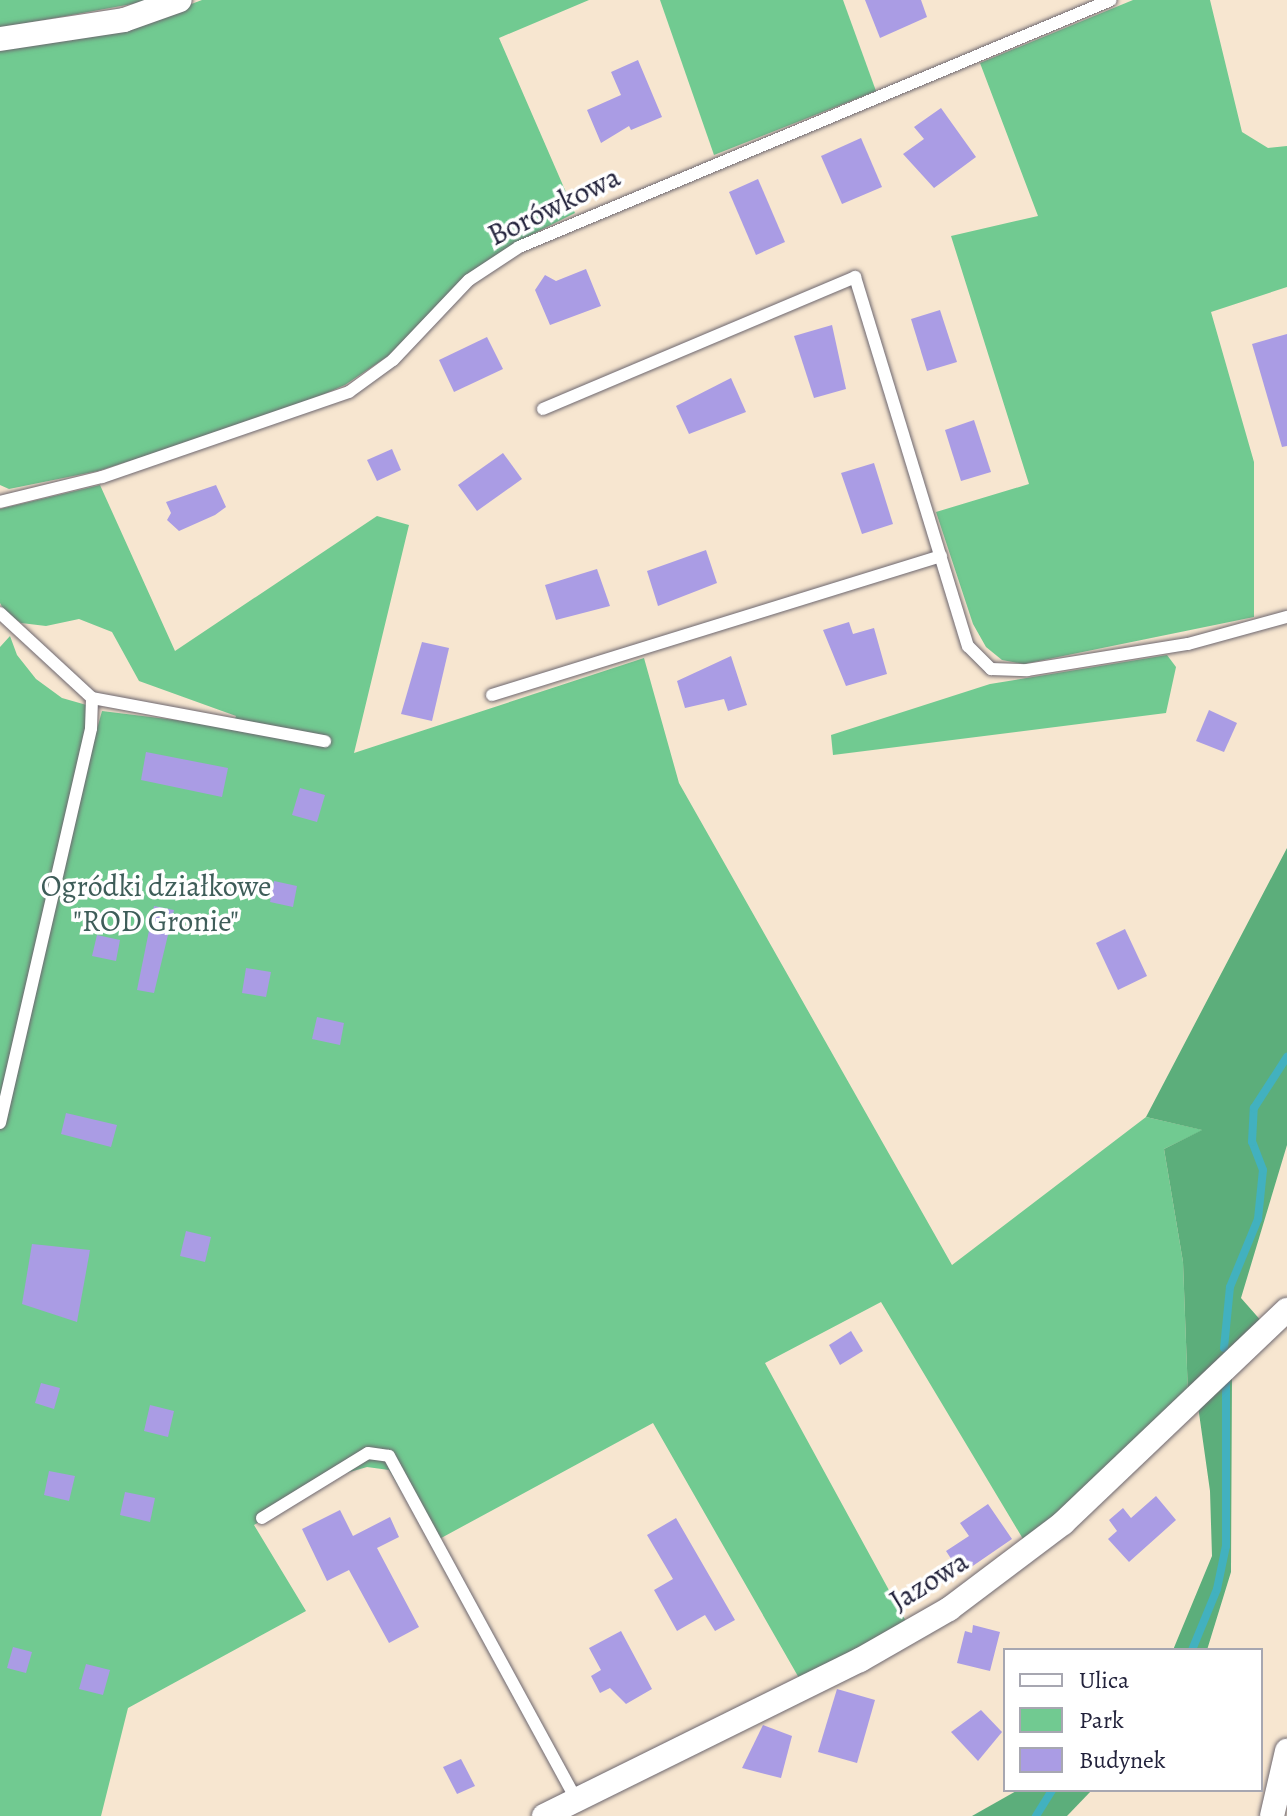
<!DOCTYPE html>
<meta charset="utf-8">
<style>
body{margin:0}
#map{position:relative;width:1287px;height:1816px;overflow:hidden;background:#f7e6d0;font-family:Alegreya,serif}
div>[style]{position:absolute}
.green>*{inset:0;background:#71ca91}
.forest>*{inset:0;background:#5cae7b}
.stream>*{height:8px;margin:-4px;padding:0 4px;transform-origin:4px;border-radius:4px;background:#42b1bf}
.building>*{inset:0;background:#aa9ce4}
.roads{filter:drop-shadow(0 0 2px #6d676f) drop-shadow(0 0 2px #6d676f)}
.service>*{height:12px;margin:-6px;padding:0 6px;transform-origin:6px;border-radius:6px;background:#fff}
.minor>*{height:24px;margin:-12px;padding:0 12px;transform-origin:12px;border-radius:12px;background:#fff}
span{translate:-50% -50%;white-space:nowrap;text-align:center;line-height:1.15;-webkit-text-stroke:7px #fff;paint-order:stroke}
.street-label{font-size:30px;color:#22223b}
.park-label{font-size:30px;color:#3e5d59}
.legend{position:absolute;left:1003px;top:1648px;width:260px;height:144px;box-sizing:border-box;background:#fff;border:2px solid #a7a7b1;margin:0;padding:10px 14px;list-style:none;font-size:24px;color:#22223b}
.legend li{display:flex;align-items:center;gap:16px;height:40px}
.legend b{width:40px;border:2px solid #a7a7b1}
</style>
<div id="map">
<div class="green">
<div style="clip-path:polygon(0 0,154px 0,0 28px)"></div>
<div style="clip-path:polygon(202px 0,589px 0,499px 38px,575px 213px,515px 243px,466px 276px,388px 356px,345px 385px,278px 414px,98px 471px,9px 489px,0 485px,0 50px,114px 33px)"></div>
<div style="clip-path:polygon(660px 0,843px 0,876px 91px,714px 155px)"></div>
<div style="clip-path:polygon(1133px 0,1210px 0,1242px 132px,1268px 148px,1287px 146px,1287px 287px,1211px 312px,1254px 462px,1254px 617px,1024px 664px,1002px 660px,986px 647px,973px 624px,936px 512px,1029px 484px,951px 236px,1038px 216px,980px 63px)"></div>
<div style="clip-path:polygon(100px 485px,175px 651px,377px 516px,409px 525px,354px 753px,644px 658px,679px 783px,952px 1265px,1146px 1117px,1203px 1130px,1164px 1149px,1183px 1262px,1188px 1395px,1026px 1544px,881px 1302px,765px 1363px,908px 1625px,799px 1678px,653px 1423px,432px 1543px,389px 1470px,367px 1467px,343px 1474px,254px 1525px,306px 1611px,128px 1708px,101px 1816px,0 1816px,0 647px,10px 636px,17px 655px,36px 679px,62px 698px,90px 706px,85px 727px,97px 729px,102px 711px,232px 727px,236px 716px,139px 681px,112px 632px,79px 619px,46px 626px,21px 623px,5px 612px,0 603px,0 509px)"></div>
<div style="clip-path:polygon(1167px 655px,1176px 667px,1166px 713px,833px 755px,831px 735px,990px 684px)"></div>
</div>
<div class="forest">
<div style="clip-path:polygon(1287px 848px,1287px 1145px,1241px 1298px,1263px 1323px,1188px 1395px,1183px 1262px,1164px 1149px,1202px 1130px,1146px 1117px)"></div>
<div style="clip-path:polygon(1232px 1372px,1231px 1572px,1207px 1650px,1173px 1650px,1212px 1556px,1210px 1491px,1198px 1406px)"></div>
<div style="clip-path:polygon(1018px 1790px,1092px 1790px,1067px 1816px,972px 1816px)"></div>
</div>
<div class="stream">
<div style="left:1224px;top:1348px;width:61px;rotate:-84.4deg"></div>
<div style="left:1230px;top:1287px;width:74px;rotate:-67.6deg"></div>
<div style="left:1258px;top:1219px;width:49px;rotate:-84.2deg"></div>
<div style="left:1263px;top:1170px;width:30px;rotate:-111deg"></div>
<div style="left:1252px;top:1142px;width:34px;rotate:-87deg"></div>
<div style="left:1254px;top:1108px;width:61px;rotate:-57.1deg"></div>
<div style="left:1192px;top:1650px;width:66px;rotate:-67.7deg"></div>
<div style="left:1217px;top:1589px;width:44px;rotate:-78.2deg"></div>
<div style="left:1226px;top:1546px;width:167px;rotate:-90deg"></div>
<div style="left:1036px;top:1816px;width:31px;rotate:-58deg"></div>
</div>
<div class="building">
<div style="clip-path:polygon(865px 0,921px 0,927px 17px,880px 38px)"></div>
<div style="clip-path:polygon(638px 60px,662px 117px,631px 130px,629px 126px,601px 143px,587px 110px,621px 95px,611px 72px)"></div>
<div style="clip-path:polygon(941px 108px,976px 157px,934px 188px,903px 154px,924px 139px,914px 127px)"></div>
<div style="clip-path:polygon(861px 138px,882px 187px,842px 204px,821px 156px)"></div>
<div style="clip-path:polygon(758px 179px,785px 242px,756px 255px,729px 192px)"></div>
<div style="clip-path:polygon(586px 269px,601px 306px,550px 325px,535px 290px,545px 275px,556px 281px)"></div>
<div style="clip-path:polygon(940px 310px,957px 362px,927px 371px,911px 319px)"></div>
<div style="clip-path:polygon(832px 325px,846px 389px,814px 398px,794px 336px)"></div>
<div style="clip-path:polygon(1287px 334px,1287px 446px,1282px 447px,1252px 344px)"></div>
<div style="clip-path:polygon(487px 337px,503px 369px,454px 392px,439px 360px)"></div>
<div style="clip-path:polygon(731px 378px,746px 412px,689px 434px,676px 406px)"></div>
<div style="clip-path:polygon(974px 420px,991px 472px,961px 481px,945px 430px)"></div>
<div style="clip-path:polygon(392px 449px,401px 470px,377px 481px,367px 460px)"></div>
<div style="clip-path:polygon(503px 453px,522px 479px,477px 511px,458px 485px)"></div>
<div style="clip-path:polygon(874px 463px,893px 524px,862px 534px,841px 473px)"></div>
<div style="clip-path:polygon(216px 485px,226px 507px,215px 515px,179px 531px,167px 520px,171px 513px,166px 502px)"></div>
<div style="clip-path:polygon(706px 550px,717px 583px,658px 606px,647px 571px)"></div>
<div style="clip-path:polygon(597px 569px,610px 606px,556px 620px,545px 585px)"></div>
<div style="clip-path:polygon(849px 622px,853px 634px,874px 628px,887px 674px,846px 686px,823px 630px)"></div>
<div style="clip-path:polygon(422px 642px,449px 648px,432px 721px,401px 714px)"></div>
<div style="clip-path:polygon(731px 656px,747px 705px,728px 711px,724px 699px,685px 708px,677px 681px)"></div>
<div style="clip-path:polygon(1209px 710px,1237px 723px,1224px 752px,1196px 741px)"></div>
<div style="clip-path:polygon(146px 752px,228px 768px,222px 797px,141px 780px)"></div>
<div style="clip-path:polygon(300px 788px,325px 795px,317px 822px,292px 815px)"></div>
<div style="clip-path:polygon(274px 881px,297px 886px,293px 907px,270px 902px)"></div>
<div style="clip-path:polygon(154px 906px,174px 910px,154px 993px,137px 990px)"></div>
<div style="clip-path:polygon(1125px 929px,1147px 976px,1118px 990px,1096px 943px)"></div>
<div style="clip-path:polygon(97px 935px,120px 940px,116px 961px,92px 956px)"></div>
<div style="clip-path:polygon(246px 968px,271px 972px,266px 997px,242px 993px)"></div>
<div style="clip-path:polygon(317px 1017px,344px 1023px,340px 1045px,312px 1039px)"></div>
<div style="clip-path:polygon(66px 1113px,117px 1125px,111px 1147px,61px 1134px)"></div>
<div style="clip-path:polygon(186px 1231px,211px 1237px,205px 1262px,180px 1256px)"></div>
<div style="clip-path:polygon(32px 1244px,90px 1250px,77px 1322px,22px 1304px)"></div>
<div style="clip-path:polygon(851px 1331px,863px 1351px,840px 1365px,829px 1345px)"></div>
<div style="clip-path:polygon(41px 1383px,60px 1388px,54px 1409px,35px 1403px)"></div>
<div style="clip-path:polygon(150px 1405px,174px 1411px,168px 1437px,144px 1431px)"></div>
<div style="clip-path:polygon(49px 1471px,75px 1476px,69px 1501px,44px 1495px)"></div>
<div style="clip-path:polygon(125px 1492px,155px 1498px,150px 1522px,120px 1515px)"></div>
<div style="clip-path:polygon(1156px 1496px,1176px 1520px,1129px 1562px,1108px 1539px,1117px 1531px,1109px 1520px,1123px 1508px,1131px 1518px)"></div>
<div style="clip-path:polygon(988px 1504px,1012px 1539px,961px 1574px,946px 1551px,969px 1536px,960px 1523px)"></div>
<div style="clip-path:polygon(340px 1510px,353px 1536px,390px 1517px,399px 1537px,377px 1548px,419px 1627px,389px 1643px,349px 1570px,327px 1581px,302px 1529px)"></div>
<div style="clip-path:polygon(676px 1518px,735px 1620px,715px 1631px,705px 1615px,677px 1631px,654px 1590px,673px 1579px,647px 1535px)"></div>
<div style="clip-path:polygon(973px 1625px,1000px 1632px,990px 1671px,957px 1663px,965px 1631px,972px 1633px)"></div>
<div style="clip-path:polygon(621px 1631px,652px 1689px,626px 1704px,610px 1688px,600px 1693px,591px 1676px,601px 1670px,589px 1648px)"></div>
<div style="clip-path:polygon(13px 1647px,32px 1652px,26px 1673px,7px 1668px)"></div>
<div style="clip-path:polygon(86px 1664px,110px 1670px,103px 1695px,79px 1689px)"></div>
<div style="clip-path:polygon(837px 1689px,875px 1700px,857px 1763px,818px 1752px)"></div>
<div style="clip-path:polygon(981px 1710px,1002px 1732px,978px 1761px,951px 1732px)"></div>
<div style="clip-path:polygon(763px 1725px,792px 1736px,781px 1778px,742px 1768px)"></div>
<div style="clip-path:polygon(461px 1759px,475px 1786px,457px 1794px,443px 1767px)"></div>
</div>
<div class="roads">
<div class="service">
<div style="left:543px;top:409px;width:339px;rotate:-22.9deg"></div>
<div style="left:855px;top:277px;width:386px;rotate:73deg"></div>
<div style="left:968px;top:646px;width:33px;rotate:45deg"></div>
<div style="left:991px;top:669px;width:36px;rotate:2deg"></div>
<div style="left:1027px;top:670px;width:163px;rotate:-9.2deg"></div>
<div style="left:1188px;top:644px;width:103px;rotate:-15.3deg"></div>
<div style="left:0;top:502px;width:105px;rotate:-13.8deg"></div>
<div style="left:102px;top:477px;width:261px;rotate:-19deg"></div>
<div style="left:349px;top:392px;width:54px;rotate:-36deg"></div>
<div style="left:393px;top:360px;width:110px;rotate:-46.5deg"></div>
<div style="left:469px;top:280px;width:60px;rotate:-33.4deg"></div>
<div style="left:519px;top:247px;width:641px;rotate:-22.65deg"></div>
<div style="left:0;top:613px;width:125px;rotate:42.7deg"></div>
<div style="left:92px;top:698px;width:237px;rotate:10.5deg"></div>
<div style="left:492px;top:695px;width:470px;rotate:-17.2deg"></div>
<div style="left:0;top:1123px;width:405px;rotate:-77deg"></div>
<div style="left:91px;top:728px;width:30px;rotate:-88deg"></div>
<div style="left:262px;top:1518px;width:124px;rotate:-31.5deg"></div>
<div style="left:368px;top:1453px;width:21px;rotate:8deg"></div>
<div style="left:389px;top:1456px;width:391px;rotate:61.4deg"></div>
</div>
<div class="minor">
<div style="left:0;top:39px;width:125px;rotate:-8.7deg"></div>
<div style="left:124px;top:20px;width:59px;rotate:-19.7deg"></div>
<div style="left:544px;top:1816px;width:352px;rotate:-26.3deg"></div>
<div style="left:860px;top:1660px;width:103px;rotate:-29.8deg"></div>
<div style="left:949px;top:1609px;width:143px;rotate:-37deg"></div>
<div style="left:1063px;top:1523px;width:309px;rotate:-43.6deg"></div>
<div style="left:1272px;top:1816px;width:67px;rotate:-77deg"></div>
</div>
</div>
<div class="street-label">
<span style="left:554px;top:206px;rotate:-26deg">Borówkowa</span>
<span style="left:929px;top:1581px;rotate:-32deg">Jazowa</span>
</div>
<div class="park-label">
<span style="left:156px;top:903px">Ogródki działkowe<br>"ROD Gronie"</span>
</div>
<ul class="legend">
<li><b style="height:10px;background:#fff"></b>Ulica</li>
<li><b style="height:22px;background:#71ca91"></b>Park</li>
<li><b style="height:22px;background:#aa9ce4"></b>Budynek</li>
</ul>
</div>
